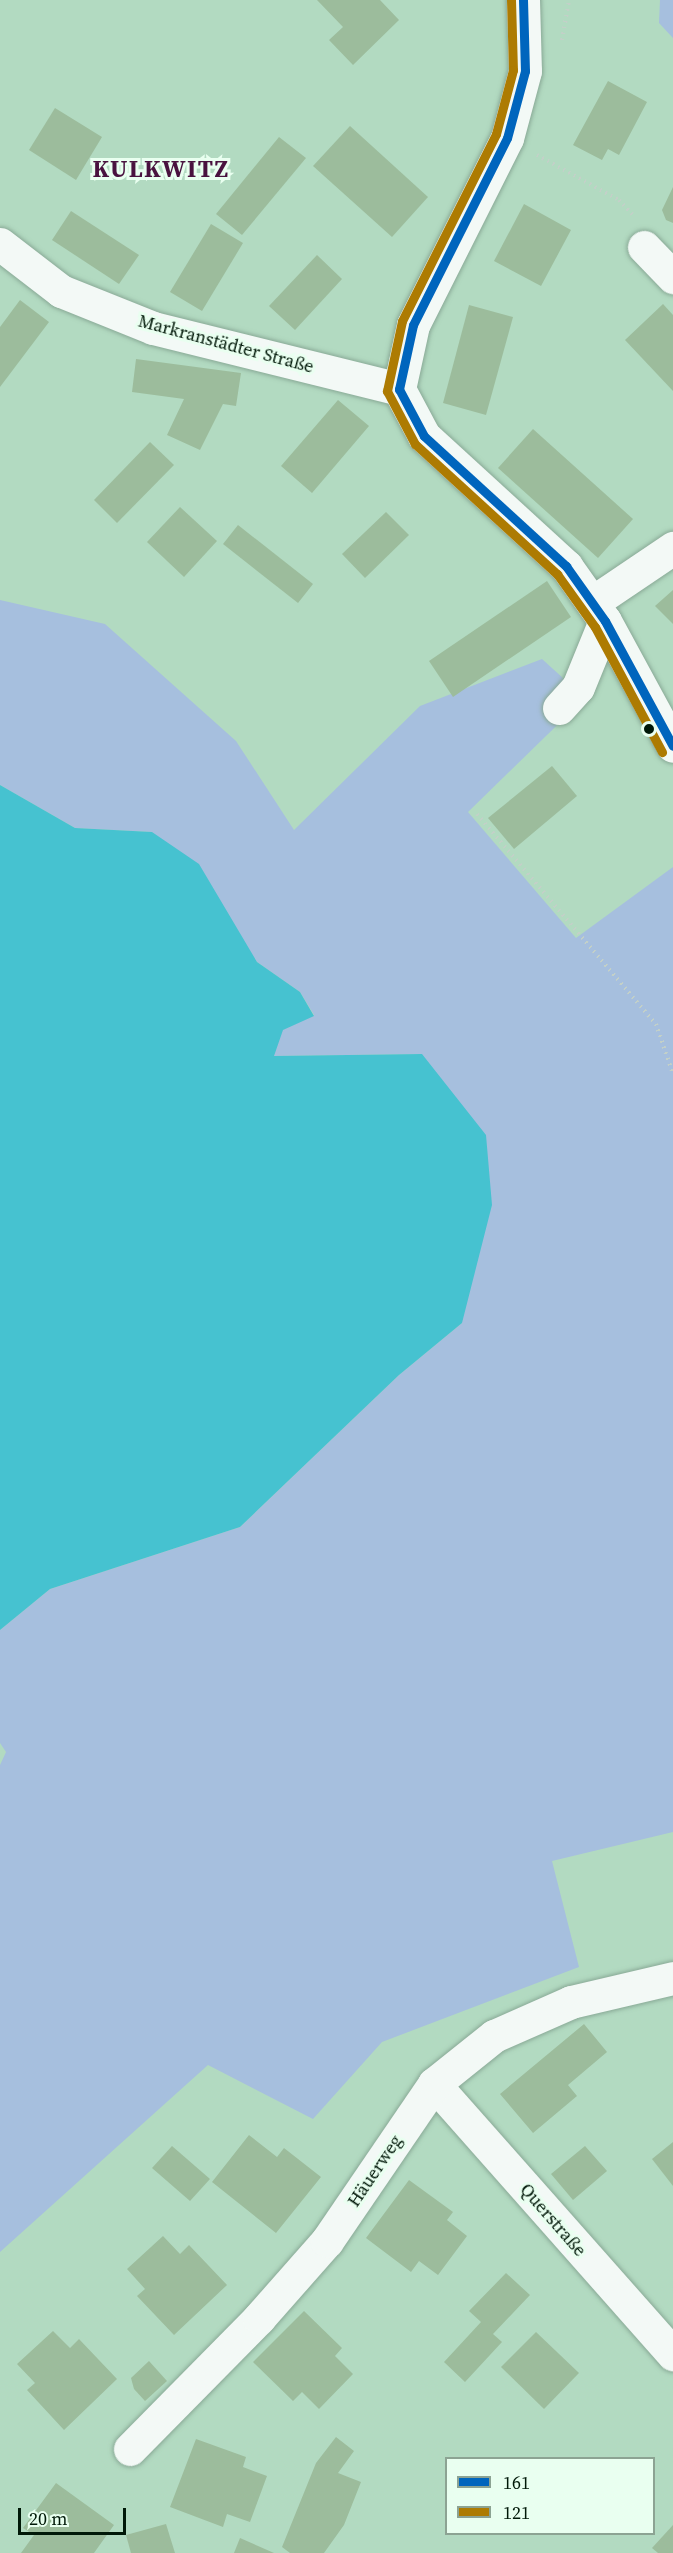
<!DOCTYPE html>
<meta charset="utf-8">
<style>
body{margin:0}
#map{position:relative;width:673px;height:2553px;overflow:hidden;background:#b2dac1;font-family:"Source Serif 4",serif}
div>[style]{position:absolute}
.green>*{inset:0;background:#a6bfde}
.water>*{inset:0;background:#46c2d0}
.building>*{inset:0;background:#9cbc9c}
.path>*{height:4px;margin-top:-2px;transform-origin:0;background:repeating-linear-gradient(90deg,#c3d0c8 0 1.5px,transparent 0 6px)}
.roads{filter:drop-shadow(0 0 2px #89a996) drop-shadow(0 0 2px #89a996)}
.minor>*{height:33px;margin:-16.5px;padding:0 16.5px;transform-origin:16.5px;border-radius:16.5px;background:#f3f9f6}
.bus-1>*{height:9px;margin:-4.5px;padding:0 4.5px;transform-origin:4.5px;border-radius:4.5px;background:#0065bd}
.bus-2>*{height:9px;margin:-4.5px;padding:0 4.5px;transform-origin:4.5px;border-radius:4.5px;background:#ad7b02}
.dots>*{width:16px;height:16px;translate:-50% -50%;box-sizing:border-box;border:3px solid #e9fff0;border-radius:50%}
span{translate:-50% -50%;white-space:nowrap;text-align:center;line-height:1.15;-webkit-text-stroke:6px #e9fff0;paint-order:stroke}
.street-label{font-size:18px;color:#001808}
.district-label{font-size:24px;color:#49123f;font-weight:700;letter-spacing:1.5px}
.legend{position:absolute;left:445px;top:2457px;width:210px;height:78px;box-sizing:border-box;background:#e9fff0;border:2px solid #8ca393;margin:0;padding:8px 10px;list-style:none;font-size:18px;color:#001808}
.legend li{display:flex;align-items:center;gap:12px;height:30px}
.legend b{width:30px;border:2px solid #8ca393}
.scale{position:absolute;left:18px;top:2508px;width:108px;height:27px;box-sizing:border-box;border:3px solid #001808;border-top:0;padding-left:8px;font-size:18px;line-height:21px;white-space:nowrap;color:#001808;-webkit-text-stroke:4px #e9fff0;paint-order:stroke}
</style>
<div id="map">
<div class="green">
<div style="clip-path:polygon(660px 0,673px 0,673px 38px,659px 23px)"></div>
<div style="clip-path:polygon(0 600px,105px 624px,236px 741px,294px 830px,420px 706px,542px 659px,585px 698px,468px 812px,576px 938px,673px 867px,673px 1832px,552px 1861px,579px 1967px,382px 2042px,313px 2119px,208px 2065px,0 2252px,0 1765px,6px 1752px,0 1743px,0 1630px,50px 1589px,240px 1527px,399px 1375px,462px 1323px,422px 1054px,273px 1056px,282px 1030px,314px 1015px,300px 992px,257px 962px,232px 925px,152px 832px,75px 828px,0 785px)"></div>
</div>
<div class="water">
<div style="clip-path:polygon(0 785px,75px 828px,152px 832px,199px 864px,257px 962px,300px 992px,314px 1016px,283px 1030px,274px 1056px,422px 1054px,486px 1135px,492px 1205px,462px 1323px,399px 1375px,240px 1527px,50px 1589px,0 1630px)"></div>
</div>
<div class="building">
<div style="clip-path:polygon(317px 0,380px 0,399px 20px,353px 65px,329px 40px,343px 27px)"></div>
<div style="clip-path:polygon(608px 81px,647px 102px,619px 155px,608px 149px,602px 160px,573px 145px)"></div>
<div style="clip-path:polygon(55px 108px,102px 137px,76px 180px,29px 150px)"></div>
<div style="clip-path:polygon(350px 126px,428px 197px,392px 237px,313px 166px)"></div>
<div style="clip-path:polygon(279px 137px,306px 158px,242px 235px,216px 214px)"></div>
<div style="clip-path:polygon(673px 187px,673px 223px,666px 220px,662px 210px)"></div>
<div style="clip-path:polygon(524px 204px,571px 230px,541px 286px,494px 261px)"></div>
<div style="clip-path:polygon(71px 211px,139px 255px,119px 284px,52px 240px)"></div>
<div style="clip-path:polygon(211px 224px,243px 243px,202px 311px,170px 292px)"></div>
<div style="clip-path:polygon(317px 255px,342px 279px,295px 330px,269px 306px)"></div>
<div style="clip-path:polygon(20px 300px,49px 322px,0 387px,0 327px)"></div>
<div style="clip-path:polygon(663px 304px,673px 315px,673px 391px,625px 340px)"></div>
<div style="clip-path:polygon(469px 305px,513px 317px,486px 415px,443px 403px)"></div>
<div style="clip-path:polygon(136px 359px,241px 373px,236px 406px,223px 404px,200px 450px,167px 435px,184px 399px,132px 392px)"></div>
<div style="clip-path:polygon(338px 400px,369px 426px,312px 493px,281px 466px)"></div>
<div style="clip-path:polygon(533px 429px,633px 519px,598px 558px,498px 468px)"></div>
<div style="clip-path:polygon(150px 442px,174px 465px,117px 523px,94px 500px)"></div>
<div style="clip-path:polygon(180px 507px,217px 541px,184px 577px,147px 542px)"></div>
<div style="clip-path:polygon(386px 512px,409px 535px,365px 578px,342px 554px)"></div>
<div style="clip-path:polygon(238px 525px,313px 584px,298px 603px,223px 544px)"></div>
<div style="clip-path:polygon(547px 581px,571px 617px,453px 697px,429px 661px)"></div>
<div style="clip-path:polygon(673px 590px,673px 624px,655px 606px)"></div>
<div style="clip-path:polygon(552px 766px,577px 796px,514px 849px,488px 818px)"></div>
<div style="clip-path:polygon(584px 2024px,607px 2052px,568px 2085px,577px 2096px,533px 2133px,500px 2094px)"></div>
<div style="clip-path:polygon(249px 2135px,277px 2157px,284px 2148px,321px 2177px,276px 2233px,212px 2182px)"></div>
<div style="clip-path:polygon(673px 2142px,673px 2186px,652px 2159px)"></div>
<div style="clip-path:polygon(172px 2146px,210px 2179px,190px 2201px,152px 2168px)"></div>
<div style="clip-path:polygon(585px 2146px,607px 2171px,573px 2200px,551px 2174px)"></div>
<div style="clip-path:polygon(409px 2180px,453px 2212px,447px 2220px,467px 2236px,438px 2275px,419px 2261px,411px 2272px,366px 2238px)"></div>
<div style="clip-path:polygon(163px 2236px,180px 2254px,189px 2245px,227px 2285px,174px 2335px,137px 2296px,145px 2289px,127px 2269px)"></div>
<div style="clip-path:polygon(506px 2273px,530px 2295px,493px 2334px,502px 2342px,465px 2382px,444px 2362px,481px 2322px,469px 2311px)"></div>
<div style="clip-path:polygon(304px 2311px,342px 2348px,335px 2356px,353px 2374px,319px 2409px,302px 2392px,293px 2401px,253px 2362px)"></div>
<div style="clip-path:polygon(53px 2331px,70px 2348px,79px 2339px,117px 2379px,64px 2430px,27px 2390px,35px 2383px,17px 2364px)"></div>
<div style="clip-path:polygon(536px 2332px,579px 2373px,544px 2409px,501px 2367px)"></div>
<div style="clip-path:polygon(149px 2361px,167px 2381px,145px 2401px,134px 2389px,131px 2378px)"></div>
<div style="clip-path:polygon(336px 2437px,354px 2451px,338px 2473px,361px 2482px,344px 2525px,324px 2553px,290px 2553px,282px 2547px,316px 2463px)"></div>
<div style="clip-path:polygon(196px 2439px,246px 2457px,243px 2467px,267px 2476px,250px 2522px,227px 2514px,223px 2527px,170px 2507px)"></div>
<div style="clip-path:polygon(56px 2483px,114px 2525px,94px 2553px,21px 2553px,34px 2535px,23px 2528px)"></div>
<div style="clip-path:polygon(166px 2524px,175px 2553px,131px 2553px,126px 2535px)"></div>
<div style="clip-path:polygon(673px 2525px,673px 2553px,658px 2553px,652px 2548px)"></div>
<div style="clip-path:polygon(240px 2538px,274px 2553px,234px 2553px)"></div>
</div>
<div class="path">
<div style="left:562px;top:40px;width:41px;rotate:-80.1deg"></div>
<div style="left:537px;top:155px;width:94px;rotate:28.8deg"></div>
<div style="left:619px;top:200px;width:22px;rotate:47deg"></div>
<div style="left:477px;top:814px;width:276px;rotate:49.6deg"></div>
<div style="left:656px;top:1024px;width:53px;rotate:71.2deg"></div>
</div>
<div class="roads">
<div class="minor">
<div style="left:523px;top:0;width:71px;rotate:88.4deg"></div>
<div style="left:525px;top:71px;width:69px;rotate:105deg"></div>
<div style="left:507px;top:138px;width:209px;rotate:116.7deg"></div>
<div style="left:413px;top:325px;width:66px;rotate:102.3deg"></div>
<div style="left:399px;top:389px;width:53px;rotate:62deg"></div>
<div style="left:424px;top:436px;width:193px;rotate:42.5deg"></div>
<div style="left:566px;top:566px;width:67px;rotate:54.7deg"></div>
<div style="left:605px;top:621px;width:142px;rotate:61.5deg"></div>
<div style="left:0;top:244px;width:77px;rotate:37.6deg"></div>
<div style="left:61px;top:291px;width:99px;rotate:21.9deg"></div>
<div style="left:153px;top:328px;width:253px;rotate:13.9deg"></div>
<div style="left:644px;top:247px;width:42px;rotate:46deg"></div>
<div style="left:593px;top:602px;width:97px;rotate:-34deg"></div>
<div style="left:559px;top:708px;width:28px;rotate:-48deg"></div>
<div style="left:578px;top:687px;width:71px;rotate:-67.8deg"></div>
<div style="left:434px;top:2084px;width:361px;rotate:48.5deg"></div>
<div style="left:130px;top:2449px;width:184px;rotate:-45.4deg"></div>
<div style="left:259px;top:2318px;width:103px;rotate:-48.6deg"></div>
<div style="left:327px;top:2241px;width:190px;rotate:-55.7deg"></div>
<div style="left:434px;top:2084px;width:77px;rotate:-38.7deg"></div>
<div style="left:494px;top:2036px;width:84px;rotate:-23.8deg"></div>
<div style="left:571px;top:2002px;width:105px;rotate:-13.2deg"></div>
</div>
</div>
<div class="bus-1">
<div style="left:523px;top:0;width:71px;rotate:88.4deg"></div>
<div style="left:525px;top:71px;width:69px;rotate:105deg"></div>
<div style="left:507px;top:138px;width:209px;rotate:116.7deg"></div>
<div style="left:413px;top:325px;width:66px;rotate:102.3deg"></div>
<div style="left:399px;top:389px;width:53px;rotate:62deg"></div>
<div style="left:424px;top:436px;width:193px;rotate:42.5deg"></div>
<div style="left:566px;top:566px;width:67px;rotate:54.7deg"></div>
<div style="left:605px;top:621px;width:142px;rotate:61.5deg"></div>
</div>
<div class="bus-2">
<div style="left:511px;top:0;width:70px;rotate:88.4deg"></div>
<div style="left:513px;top:70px;width:66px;rotate:104.9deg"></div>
<div style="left:496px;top:134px;width:209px;rotate:116.7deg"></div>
<div style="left:402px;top:321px;width:72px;rotate:102.1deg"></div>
<div style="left:387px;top:391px;width:60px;rotate:62.2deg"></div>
<div style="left:415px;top:444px;width:193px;rotate:42.5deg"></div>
<div style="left:557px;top:574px;width:65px;rotate:54.4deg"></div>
<div style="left:595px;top:627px;width:142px;rotate:61.8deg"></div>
</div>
<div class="dots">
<div style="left:649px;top:729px;background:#001808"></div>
</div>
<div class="street-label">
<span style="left:226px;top:344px;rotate:15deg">Markranstädter Straße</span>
<span style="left:375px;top:2171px;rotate:-56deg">Häuerweg</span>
<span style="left:553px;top:2220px;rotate:49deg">Querstraße</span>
</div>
<div class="district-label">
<span style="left:161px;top:169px">KULKWITZ</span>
</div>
<ul class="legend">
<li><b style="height:8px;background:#0065bd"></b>161</li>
<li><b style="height:8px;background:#ad7b02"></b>121</li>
</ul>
<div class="scale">20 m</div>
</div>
